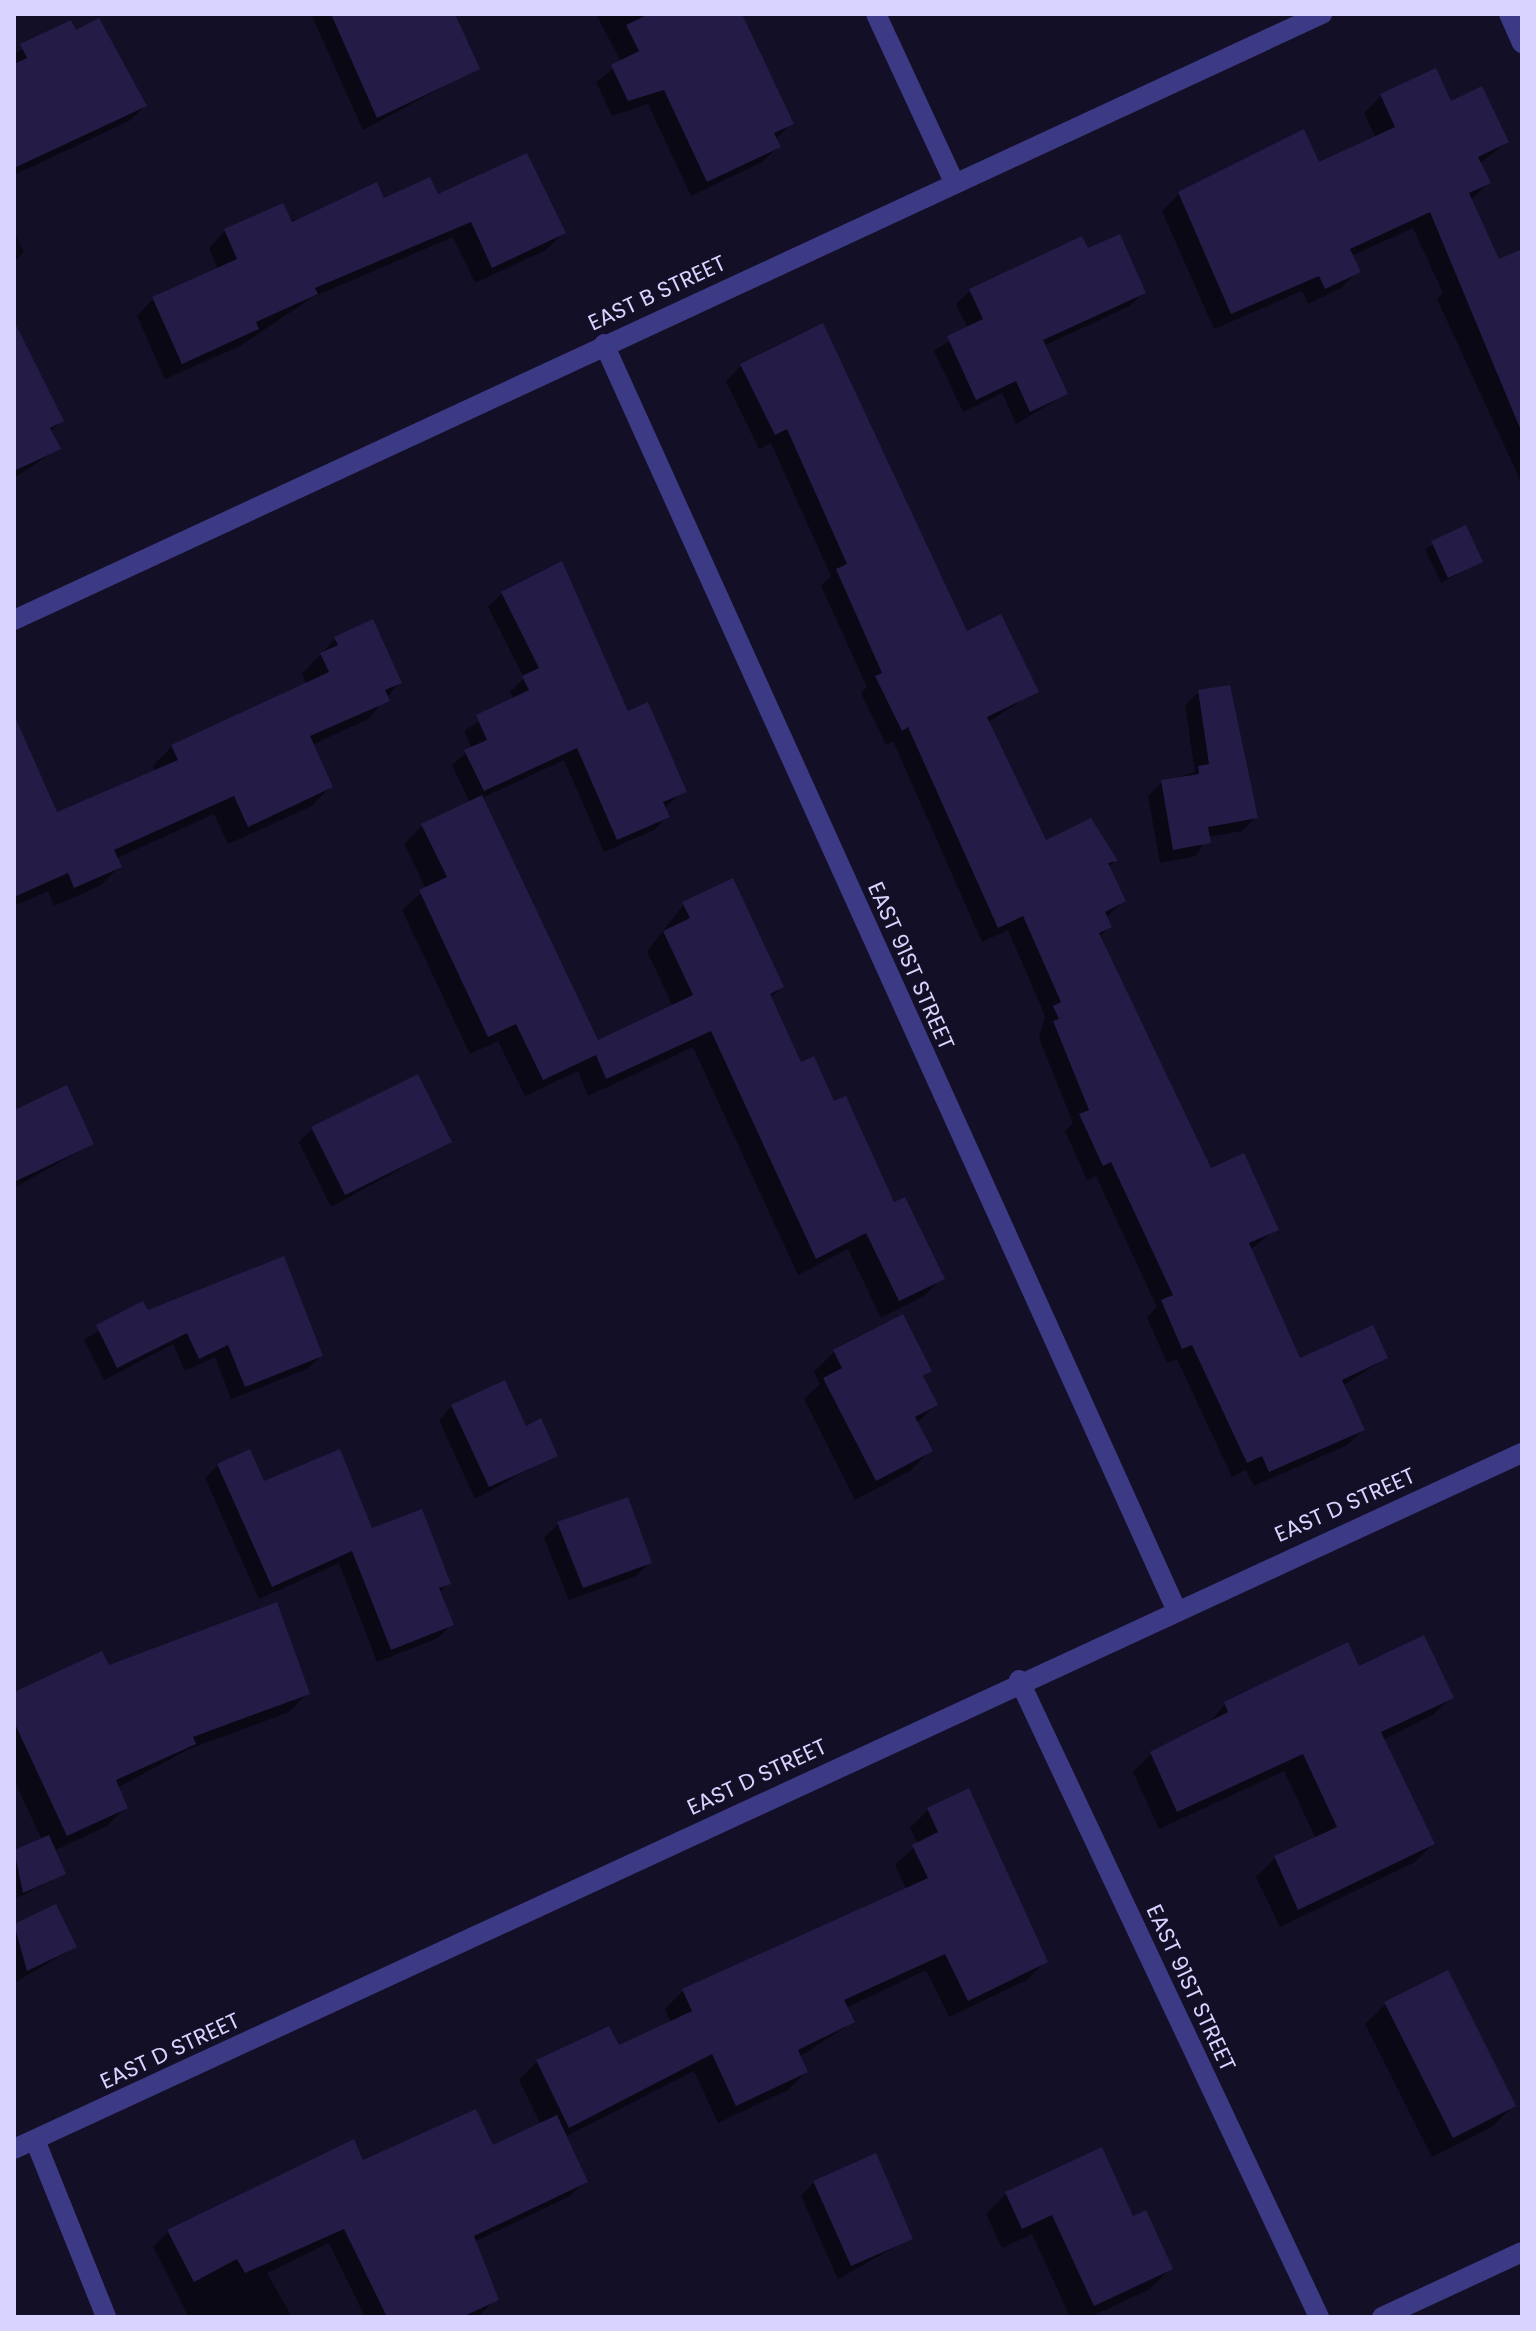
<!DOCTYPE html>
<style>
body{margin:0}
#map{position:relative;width:1536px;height:2331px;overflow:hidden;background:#130f26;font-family:Poppins,sans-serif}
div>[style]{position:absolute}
.shadow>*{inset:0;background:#0007}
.building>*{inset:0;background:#241b47}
.minor>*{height:20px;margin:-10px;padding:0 10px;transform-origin:10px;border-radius:10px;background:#3d3a85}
span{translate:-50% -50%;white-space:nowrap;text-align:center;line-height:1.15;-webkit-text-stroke:6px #130f26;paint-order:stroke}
.street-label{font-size:22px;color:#d9d4ff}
.frame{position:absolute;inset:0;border:16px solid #d9d4ff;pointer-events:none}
</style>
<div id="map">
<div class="shadow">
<div style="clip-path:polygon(311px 14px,435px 14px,474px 70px,363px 130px)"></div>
<div style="clip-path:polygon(596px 14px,740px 14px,791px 124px,775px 140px,778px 147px,762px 162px,691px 196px,648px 104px,612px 116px,596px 82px,621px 62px)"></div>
<div style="clip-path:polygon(75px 32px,145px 106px,129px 121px,14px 175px,14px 53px)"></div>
<div style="clip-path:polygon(1435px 71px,1450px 104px,1507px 142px,1479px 164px,1488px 183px,1470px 201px,1498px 262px,1522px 251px,1522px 484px,1437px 299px,1443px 293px,1413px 228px,1351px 256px,1358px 271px,1341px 288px,1308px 304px,1302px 291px,1214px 329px,1162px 211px,1179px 194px,1318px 165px,1376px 138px,1364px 113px,1381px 96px)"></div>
<div style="clip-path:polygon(437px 197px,563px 233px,546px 250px,475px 283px,453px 237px,313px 297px,240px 346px,165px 379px,137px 316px,153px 299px,218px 269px,209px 248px,225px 231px)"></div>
<div style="clip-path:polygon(14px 231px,24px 252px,14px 262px)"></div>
<div style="clip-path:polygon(1087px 251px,1144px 292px,1130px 306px,1043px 346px,1066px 394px,1016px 424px,1002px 393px,963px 412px,934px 351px,968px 329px,956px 304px,970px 291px)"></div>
<div style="clip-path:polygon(741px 366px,966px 634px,1036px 691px,987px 723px,1045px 843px,1115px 861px,1108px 868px,1124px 901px,1105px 918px,1109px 927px,1099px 937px,1210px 1171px,1276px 1229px,1250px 1250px,1299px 1361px,1386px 1358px,1342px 1386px,1363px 1430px,1347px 1445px,1254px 1486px,1246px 1470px,1232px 1477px,1177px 1359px,1167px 1363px,1147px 1317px,1157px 1307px,1096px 1176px,1087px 1180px,1065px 1131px,1073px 1123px,1039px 1038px,1045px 1016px,1008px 930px,982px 942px,893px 741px,886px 745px,861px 693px,867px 687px,821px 586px,831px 576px,771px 443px,759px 449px,726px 381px)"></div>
<div style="clip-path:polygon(14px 379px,61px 421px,50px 432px,58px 449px,14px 478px)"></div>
<div style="clip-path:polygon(1465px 527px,1481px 561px,1441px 583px,1425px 549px)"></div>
<div style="clip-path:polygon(502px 593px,627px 713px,684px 791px,664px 808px,667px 817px,654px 830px,604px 852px,564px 760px,482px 798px,597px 1042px,673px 1007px,647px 951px,684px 904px,782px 987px,770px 998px,800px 1065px,833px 1103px,942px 1278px,924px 1296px,881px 1318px,848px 1249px,798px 1275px,693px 1047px,588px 1096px,578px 1071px,525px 1096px,498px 1041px,470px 1054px,402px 910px,426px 889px,404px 844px,422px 826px,470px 803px,452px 765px,472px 748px,464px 731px,514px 700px,510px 692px,524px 678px,488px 607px)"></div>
<div style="clip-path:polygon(335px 639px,400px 682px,368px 719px,312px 745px,331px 786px,312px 806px,228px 844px,214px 814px,115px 859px,119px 867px,100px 886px,54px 906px,48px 891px,14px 906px,14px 781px,56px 815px,156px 772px,153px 766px,172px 746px,307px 684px,302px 674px)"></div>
<div style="clip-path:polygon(1199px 692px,1256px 817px,1242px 831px,1208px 837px,1196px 856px,1160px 863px,1148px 796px,1162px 782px,1195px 772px,1185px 705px)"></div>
<div style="clip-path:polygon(66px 1088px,92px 1144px,14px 1188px,14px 1110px)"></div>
<div style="clip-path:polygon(313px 1128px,449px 1142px,331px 1207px,299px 1142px)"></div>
<div style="clip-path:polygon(142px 1303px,147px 1312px,321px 1356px,307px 1369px,231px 1399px,215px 1357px,185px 1371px,173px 1344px,104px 1380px,84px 1340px)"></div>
<div style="clip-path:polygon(834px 1352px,930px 1371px,922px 1378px,936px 1404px,916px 1424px,930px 1451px,910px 1471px,855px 1500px,804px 1399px,820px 1384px,814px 1372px)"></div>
<div style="clip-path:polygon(452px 1406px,525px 1428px,555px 1455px,475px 1499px,439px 1420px)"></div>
<div style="clip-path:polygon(218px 1465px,370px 1531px,448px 1583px,439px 1593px,451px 1625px,438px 1638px,377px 1662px,339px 1563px,259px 1599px,205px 1478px)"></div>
<div style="clip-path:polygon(558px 1524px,650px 1562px,636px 1576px,569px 1600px,544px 1538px)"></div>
<div style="clip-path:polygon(308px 1693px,289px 1712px,189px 1749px,117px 1788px,126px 1807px,107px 1826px,54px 1851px,64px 1874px,17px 1898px,14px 1852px,42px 1840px,14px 1780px,14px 1694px)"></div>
<div style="clip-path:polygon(1451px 1697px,1433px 1715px,1383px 1740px,1433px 1844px,1415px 1862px,1280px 1927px,1256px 1877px,1275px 1858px,1316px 1839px,1284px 1771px,1159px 1829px,1133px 1772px,1151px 1754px,1208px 1725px,1225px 1704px)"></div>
<div style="clip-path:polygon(928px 1810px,1045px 1961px,1027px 1980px,949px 2017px,926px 1970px,846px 2008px,853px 2022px,799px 2057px,806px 2072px,788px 2090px,718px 2123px,694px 2071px,565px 2137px,585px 2181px,570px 2196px,474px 2242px,496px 2299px,477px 2317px,365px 2317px,329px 2243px,267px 2273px,292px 2317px,189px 2317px,153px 2247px,168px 2232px,362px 2163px,492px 2148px,541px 2125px,519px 2080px,537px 2061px,618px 2048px,671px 2023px,665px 2009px,683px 1991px,907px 1890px,895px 1865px,918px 1844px,910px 1828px)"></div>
<div style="clip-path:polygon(55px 1906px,75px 1947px,14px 1983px,14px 1926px)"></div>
<div style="clip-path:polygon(1386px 2004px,1514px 2105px,1493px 2126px,1432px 2157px,1365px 2024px)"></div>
<div style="clip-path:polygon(814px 2182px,911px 2238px,838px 2279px,801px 2196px)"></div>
<div style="clip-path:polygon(1006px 2194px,1132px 2219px,1171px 2268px,1150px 2289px,1090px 2317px,1070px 2317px,1032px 2234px,1002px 2248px,986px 2214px)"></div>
</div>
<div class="building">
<div style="clip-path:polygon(331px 14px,455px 14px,480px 69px,377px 118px)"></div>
<div style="clip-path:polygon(649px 14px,742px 14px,794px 124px,774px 133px,781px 147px,707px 182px,664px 90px,628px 101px,611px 65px,639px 51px,626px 25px)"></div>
<div style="clip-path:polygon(99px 18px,147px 106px,14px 168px,14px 64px,27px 58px,20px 44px,71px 20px,76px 30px)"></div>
<div style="clip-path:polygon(1436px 68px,1451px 101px,1482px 86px,1509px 142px,1478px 157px,1491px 183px,1469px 193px,1499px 259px,1522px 249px,1522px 433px,1430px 212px,1350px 249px,1361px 272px,1325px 289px,1319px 276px,1231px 314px,1178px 192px,1304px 129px,1319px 162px,1395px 127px,1380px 94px)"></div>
<div style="clip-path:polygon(527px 153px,566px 233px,492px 268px,471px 222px,315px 288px,318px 294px,256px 322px,259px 329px,182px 364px,152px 297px,237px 259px,224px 229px,283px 203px,292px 222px,377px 182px,384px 198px,430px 177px,438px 194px)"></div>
<div style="clip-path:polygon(1120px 234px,1146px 293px,1043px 340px,1068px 394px,1030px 412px,1016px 381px,976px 400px,947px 336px,983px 319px,969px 289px,1082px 236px,1088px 248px)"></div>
<div style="clip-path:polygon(14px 321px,64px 421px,50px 428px,61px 449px,14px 471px)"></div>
<div style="clip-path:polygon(823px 323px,967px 631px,1001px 614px,1039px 692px,987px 717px,1046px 840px,1091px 818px,1118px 861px,1108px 863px,1126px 901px,1105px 912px,1112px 927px,1099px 933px,1211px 1168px,1244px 1153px,1279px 1230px,1249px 1243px,1300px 1358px,1373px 1325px,1388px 1358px,1342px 1380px,1365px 1430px,1269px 1472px,1262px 1456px,1247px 1463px,1192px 1345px,1182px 1349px,1161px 1300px,1173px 1295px,1111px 1162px,1103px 1166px,1079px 1114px,1089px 1110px,1053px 1021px,1059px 1019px,1053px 1006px,1061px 1002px,1023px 916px,998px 928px,908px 727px,902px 731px,875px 676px,882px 673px,836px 569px,847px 564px,787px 429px,775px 435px,740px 364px)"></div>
<div style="clip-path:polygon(1466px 525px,1483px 562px,1448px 578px,1431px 541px)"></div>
<div style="clip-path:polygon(562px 561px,628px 711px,648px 702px,687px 792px,663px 802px,670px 817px,617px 840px,577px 748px,484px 791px,464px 750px,487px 740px,476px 715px,529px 690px,522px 676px,539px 668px,501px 592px)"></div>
<div style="clip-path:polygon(373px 619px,402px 683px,385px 690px,390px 701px,310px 736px,333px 787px,248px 827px,234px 796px,114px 850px,122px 867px,74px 888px,68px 873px,14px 897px,14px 715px,57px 812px,178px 760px,171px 745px,329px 672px,320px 653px,338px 645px,334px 637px)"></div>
<div style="clip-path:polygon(1230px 685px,1258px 818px,1208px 827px,1211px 843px,1173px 850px,1161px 780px,1199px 774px,1198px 766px,1209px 764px,1198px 690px)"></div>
<div style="clip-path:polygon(482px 795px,598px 1040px,693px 995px,663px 931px,690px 918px,682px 902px,733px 878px,784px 987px,770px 994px,801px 1062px,814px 1056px,834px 1101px,846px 1096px,894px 1202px,905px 1197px,945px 1279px,899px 1301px,866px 1233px,816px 1259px,711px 1031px,606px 1079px,596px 1055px,543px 1080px,516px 1024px,488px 1037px,419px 890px,447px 877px,421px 824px)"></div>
<div style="clip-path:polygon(418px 1074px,452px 1142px,345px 1195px,311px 1127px)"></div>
<div style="clip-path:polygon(67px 1085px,94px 1144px,14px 1182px,14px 1110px)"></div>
<div style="clip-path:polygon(284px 1256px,323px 1356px,245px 1387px,228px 1345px,199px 1359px,187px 1333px,117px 1368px,96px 1325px,143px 1301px,148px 1310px)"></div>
<div style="clip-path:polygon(903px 1314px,932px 1371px,923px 1376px,938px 1405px,915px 1417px,933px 1451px,876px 1481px,823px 1378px,842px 1368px,833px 1350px)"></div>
<div style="clip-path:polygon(505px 1380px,526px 1426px,541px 1418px,558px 1456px,489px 1487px,451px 1405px)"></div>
<div style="clip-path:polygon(250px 1449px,264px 1481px,340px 1449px,372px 1528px,422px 1509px,451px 1584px,439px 1588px,454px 1625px,391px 1650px,352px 1551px,272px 1587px,217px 1464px)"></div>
<div style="clip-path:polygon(628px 1497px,652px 1563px,583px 1588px,557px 1522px)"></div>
<div style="clip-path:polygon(277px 1602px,310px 1694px,193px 1737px,196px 1744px,116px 1780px,128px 1808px,67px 1836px,14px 1722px,14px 1692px,102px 1651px,109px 1665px)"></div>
<div style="clip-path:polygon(1424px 1635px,1454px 1698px,1381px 1732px,1435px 1844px,1298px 1910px,1274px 1856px,1337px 1827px,1303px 1754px,1177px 1812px,1150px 1752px,1228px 1712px,1224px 1702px,1348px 1642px,1359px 1666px)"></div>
<div style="clip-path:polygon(969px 1788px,1048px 1962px,968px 2001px,945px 1954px,844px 2000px,855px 2022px,798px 2050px,808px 2072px,736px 2106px,712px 2054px,569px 2128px,536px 2060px,609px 2026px,619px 2045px,692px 2011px,682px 1989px,928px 1878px,912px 1845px,938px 1832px,927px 1808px)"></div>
<div style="clip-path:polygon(49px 1835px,66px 1874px,23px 1893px,14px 1850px)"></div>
<div style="clip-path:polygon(56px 1904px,77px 1947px,27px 1971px,14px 1924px)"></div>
<div style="clip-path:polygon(1448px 1970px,1516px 2106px,1453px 2138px,1384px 2002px)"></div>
<div style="clip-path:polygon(476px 2109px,493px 2145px,557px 2115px,588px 2182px,474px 2236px,499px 2300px,462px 2317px,387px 2317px,344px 2229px,245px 2273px,237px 2259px,194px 2282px,167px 2230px,354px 2139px,363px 2160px)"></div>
<div style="clip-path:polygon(1102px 2147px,1133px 2216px,1146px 2210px,1173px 2269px,1094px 2306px,1052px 2215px,1022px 2229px,1005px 2192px)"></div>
<div style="clip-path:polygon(876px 2153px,913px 2239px,851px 2266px,813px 2181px)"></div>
</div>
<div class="minor">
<div style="left:876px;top:14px;width:185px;rotate:65.1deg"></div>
<div style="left:1509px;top:14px;width:32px;rotate:66deg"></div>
<div style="left:604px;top:344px;width:1386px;rotate:65.67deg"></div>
<div style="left:14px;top:620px;width:1442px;rotate:-24.86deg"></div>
<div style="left:1019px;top:1680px;width:704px;rotate:64.78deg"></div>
<div style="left:35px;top:2140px;width:191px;rotate:68.1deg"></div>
<div style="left:14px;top:2149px;width:1661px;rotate:-24.78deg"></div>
<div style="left:1382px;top:2317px;width:154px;rotate:-24.9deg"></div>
</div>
<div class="street-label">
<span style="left:657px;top:293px;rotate:-25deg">EAST B STREET</span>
<span style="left:911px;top:966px;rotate:66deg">EAST 91ST STREET</span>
<span style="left:1345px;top:1505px;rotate:-24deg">EAST D STREET</span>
<span style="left:757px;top:1777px;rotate:-25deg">EAST D STREET</span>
<span style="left:1191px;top:1988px;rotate:65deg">EAST 91ST STREET</span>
<span style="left:170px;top:2051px;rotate:-25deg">EAST D STREET</span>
</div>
<div class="frame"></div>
</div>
